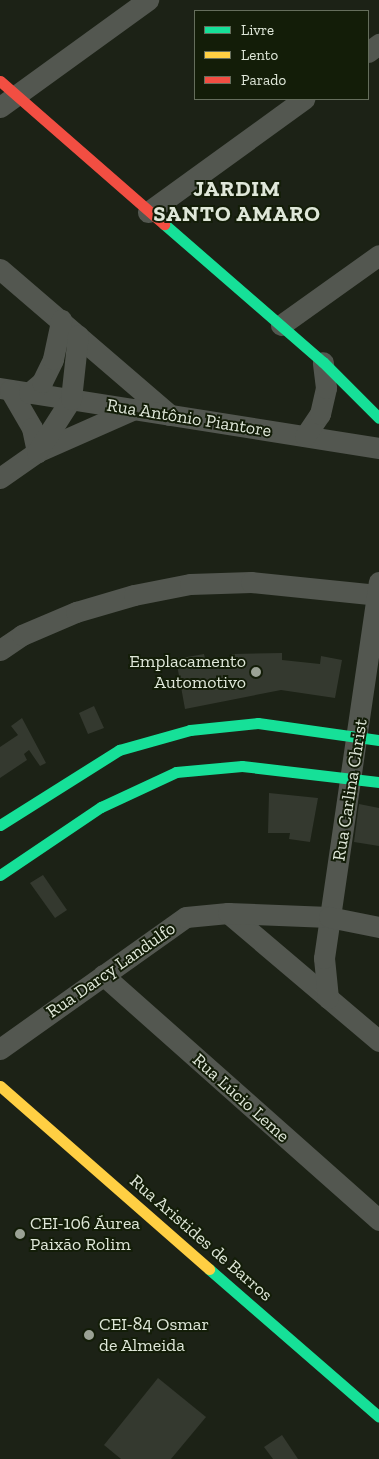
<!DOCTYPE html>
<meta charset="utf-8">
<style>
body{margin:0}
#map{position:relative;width:379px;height:1459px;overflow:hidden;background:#1c2216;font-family:"Zilla Slab",serif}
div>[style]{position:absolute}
.building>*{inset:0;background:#34392f}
.street>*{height:21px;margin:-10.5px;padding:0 10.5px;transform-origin:10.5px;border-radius:10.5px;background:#535750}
.fast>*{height:11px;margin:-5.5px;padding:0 5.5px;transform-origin:5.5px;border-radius:5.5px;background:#16e098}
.slow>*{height:11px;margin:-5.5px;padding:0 5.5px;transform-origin:5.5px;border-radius:5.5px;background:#ffcf43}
.jam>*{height:11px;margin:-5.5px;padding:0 5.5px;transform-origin:5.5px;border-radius:5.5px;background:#f24e42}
.dots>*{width:14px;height:14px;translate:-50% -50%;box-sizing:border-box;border:2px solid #131d08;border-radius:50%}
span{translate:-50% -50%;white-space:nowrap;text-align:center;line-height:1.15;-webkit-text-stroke:4px #131d08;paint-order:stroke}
.street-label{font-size:18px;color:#dfe7d9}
.poi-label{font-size:18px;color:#dfe7d9}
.right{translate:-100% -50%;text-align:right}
.left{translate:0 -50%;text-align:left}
.district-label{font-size:22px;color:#dfe7d9;font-weight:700;letter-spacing:1px}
.legend{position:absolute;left:194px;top:10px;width:175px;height:90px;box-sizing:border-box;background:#131d08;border:1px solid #656e5c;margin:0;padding:6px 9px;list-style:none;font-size:15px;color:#dfe7d9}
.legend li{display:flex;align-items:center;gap:10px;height:25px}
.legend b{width:25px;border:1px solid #656e5c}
</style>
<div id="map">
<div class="building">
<div style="clip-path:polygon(282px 653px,282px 660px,320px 664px,321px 656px,342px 660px,335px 698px,281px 690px,185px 709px,176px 659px,204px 654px,207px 668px,232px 666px,232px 654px)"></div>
<div style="clip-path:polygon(94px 706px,104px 728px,88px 734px,79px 713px)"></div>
<div style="clip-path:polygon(22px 718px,46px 763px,40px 766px,29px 750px,24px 754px,27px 760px,0 778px,0 747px,18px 735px,11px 726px)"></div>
<div style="clip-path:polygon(269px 793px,318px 798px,310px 842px,289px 839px,290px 833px,268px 833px)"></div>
<div style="clip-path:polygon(359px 804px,379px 808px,379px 846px,354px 842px)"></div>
<div style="clip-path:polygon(43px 875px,67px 910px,55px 918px,30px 883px)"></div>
<div style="clip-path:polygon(158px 1378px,206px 1417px,171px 1459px,121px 1459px,104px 1445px)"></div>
<div style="clip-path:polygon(282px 1435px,298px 1459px,273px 1459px,264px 1447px)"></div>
</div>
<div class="street">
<div style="left:368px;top:52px;width:14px;rotate:-36deg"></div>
<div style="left:0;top:107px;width:183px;rotate:-35.9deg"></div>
<div style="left:148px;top:212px;width:193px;rotate:-35.9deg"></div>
<div style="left:0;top:269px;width:224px;rotate:40.7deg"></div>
<div style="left:281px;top:325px;width:120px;rotate:-35.5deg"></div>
<div style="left:0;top:388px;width:384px;rotate:9deg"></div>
<div style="left:10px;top:390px;width:44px;rotate:59.9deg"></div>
<div style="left:32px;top:428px;width:25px;rotate:78deg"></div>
<div style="left:37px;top:452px;width:106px;rotate:-23.9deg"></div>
<div style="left:29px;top:393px;width:17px;rotate:-40deg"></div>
<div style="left:42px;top:382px;width:25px;rotate:-64deg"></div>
<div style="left:53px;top:359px;width:40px;rotate:-78deg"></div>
<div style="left:305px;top:436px;width:27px;rotate:-56deg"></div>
<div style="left:320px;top:414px;width:27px;rotate:-77deg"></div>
<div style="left:326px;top:388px;width:26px;rotate:-97deg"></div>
<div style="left:0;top:478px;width:45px;rotate:-35.1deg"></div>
<div style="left:37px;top:452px;width:63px;rotate:-57.3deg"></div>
<div style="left:71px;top:399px;width:64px;rotate:-83.8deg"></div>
<div style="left:0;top:650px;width:27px;rotate:-34deg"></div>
<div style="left:22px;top:635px;width:59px;rotate:-23.1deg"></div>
<div style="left:76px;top:612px;width:60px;rotate:-16.3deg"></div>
<div style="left:134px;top:595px;width:57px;rotate:-11.1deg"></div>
<div style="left:190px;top:584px;width:61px;rotate:-1.9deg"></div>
<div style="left:251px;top:582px;width:129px;rotate:5.8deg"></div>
<div style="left:228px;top:913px;width:198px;rotate:40.3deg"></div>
<div style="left:103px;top:975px;width:369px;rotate:41.6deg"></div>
<div style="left:328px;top:998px;width:40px;rotate:-95.7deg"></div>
<div style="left:324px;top:958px;width:380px;rotate:-81.7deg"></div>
<div style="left:0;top:1049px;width:228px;rotate:-35.4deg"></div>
<div style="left:186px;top:917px;width:42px;rotate:-5.4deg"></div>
<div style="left:228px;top:913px;width:101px;rotate:2.3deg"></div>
<div style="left:329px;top:917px;width:51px;rotate:11.3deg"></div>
</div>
<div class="fast">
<div style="left:164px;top:224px;width:211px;rotate:41deg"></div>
<div style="left:323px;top:362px;width:79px;rotate:45deg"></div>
<div style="left:0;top:825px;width:141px;rotate:-32.2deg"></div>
<div style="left:119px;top:750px;width:74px;rotate:-15.7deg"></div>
<div style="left:190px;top:730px;width:68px;rotate:-5.9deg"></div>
<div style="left:258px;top:723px;width:122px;rotate:8deg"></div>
<div style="left:0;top:875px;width:122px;rotate:-34deg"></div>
<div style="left:101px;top:807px;width:83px;rotate:-25deg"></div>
<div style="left:176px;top:772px;width:66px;rotate:-5.2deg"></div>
<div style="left:242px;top:766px;width:138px;rotate:6.7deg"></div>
<div style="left:209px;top:1269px;width:225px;rotate:41deg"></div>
</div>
<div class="slow">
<div style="left:0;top:1086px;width:278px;rotate:41.2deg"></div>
</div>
<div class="jam">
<div style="left:0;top:81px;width:218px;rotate:41.1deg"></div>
</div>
<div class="dots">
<div style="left:256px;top:672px;background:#9ba295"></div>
<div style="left:20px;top:1234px;background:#9ba295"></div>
<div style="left:89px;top:1335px;background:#9ba295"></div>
</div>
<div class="street-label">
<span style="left:189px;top:418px;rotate:9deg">Rua Antônio Piantore</span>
<span style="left:350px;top:790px;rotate:-81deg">Rua Carlina Christ</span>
<span style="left:111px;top:970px;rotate:-35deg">Rua Darcy Landulfo</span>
<span style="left:241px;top:1098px;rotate:42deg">Rua Lúcio Leme</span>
<span style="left:201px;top:1238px;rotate:41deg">Rua Aristides de Barros</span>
</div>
<div class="poi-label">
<span class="right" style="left:246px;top:672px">Emplacamento<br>Automotivo</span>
<span class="left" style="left:30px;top:1234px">CEI-106 Áurea<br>Paixão Rolim</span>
<span class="left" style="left:99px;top:1335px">CEI-84 Osmar<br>de Almeida</span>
</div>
<div class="district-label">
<span style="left:237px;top:201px">JARDIM<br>SANTO AMARO</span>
</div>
<ul class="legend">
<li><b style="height:6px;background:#16e098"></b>Livre</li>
<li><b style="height:6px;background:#ffcf43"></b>Lento</li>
<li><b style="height:6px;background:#f24e42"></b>Parado</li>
</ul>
</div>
